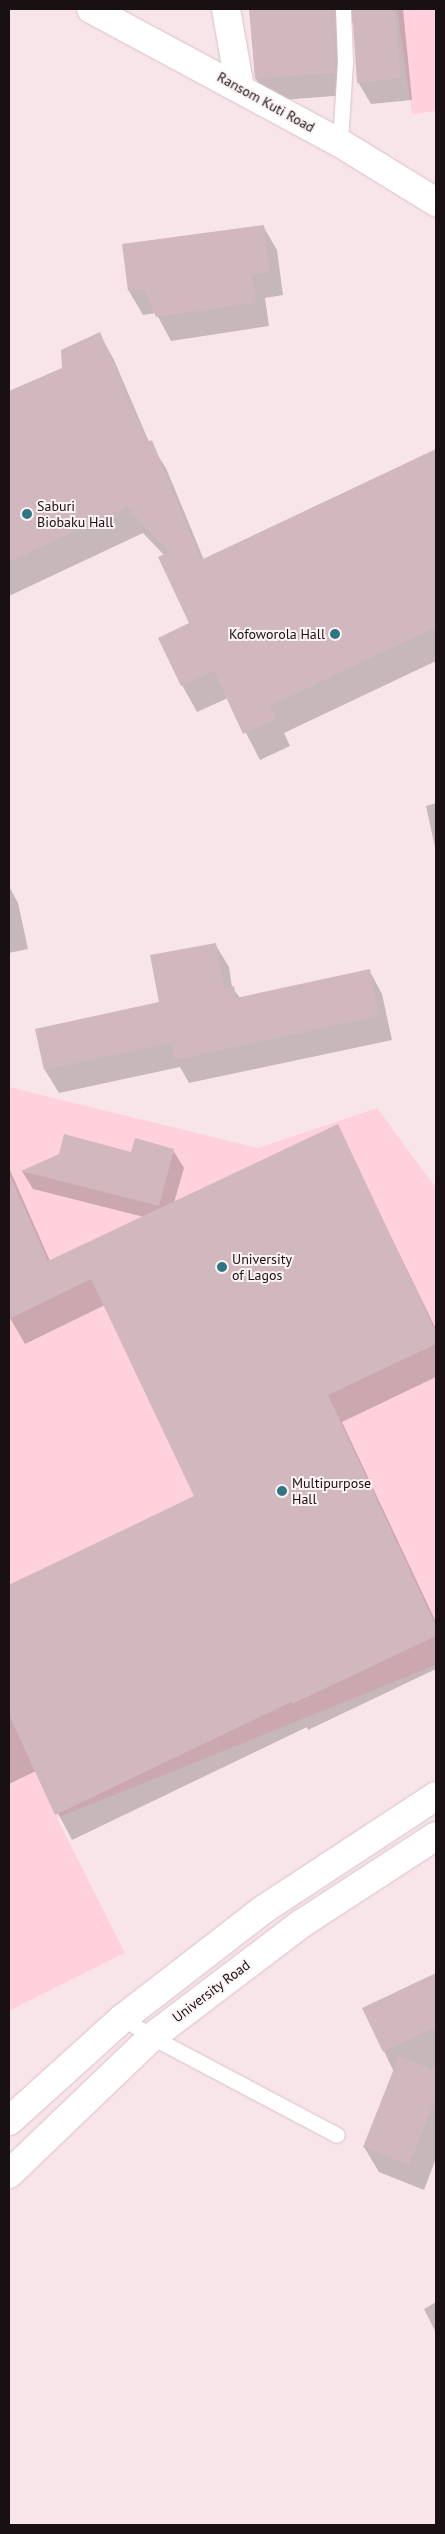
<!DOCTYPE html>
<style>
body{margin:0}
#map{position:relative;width:445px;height:2534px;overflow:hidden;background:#fdf3f5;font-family:"PT Sans",sans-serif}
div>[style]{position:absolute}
.built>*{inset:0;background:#f8e5ea}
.green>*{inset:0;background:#fed1dd}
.shadow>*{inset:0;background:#0003}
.building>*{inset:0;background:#d0b8be}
.roads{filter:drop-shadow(0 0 1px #dac1c8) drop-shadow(0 0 1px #dac1c8)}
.service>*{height:15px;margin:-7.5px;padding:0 7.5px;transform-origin:7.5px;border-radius:7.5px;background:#fff}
.minor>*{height:28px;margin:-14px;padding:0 14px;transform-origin:14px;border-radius:14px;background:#fff}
.secondary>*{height:28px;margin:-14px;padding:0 14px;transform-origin:14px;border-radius:14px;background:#fff}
.dots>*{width:14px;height:14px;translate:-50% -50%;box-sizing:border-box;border:2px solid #fdf3f5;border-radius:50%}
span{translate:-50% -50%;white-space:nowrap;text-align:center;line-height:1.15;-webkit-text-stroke:4px #fdf3f5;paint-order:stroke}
.street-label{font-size:14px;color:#181012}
.poi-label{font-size:14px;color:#181012}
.left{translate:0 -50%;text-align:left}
.right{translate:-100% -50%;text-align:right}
.frame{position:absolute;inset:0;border:10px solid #181012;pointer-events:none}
</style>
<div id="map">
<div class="built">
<div style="clip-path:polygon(9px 9px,436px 9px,436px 2525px,9px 2525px)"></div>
</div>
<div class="green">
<div style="clip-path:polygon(397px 9px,436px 9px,436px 111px,412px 114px)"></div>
<div style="clip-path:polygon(9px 1087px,258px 1148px,377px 1108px,436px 1188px,436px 1665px,57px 1818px,125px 1953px,9px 2011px)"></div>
</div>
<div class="shadow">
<div style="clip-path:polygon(250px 9px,403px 9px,412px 100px,371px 104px,358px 82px,354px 22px,350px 23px,347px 95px,269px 101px,256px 79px)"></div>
<div style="clip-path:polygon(263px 226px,277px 250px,283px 295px,265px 298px,269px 326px,171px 341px,156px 313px,143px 315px,129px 291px)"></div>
<div style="clip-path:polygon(99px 333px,114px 360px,149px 442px,166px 468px,204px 560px,433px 452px,436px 459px,436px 661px,284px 733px,290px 746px,260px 760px,228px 698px,197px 712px,182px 685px,191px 624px,164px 555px,143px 533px,9px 596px,9px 392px,63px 368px)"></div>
<div style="clip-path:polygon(436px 803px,436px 852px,426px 806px)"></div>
<div style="clip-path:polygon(9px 886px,18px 903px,28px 949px,9px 953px)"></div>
<div style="clip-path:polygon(215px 944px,229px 967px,232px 987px,240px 998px,369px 970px,382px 994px,392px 1040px,189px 1083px,180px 1067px,59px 1093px,45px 1070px,160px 1003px)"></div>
<div style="clip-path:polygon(337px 1126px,436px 1329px,436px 1377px,342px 1422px,436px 1622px,436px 1669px,308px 1730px,307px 1727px,72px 1840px,36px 1771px,9px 1784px,9px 1585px,195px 1497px,105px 1305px,25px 1344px,10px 1318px,9px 1168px,50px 1261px,144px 1217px,33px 1189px,22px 1171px,173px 1150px,184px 1168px,174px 1203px)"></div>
<div style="clip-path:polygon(436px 1974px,436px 2158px,424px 2190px,379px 2172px,364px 2147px,394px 2072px,364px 2009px)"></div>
<div style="clip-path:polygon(436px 2302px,436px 2333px,424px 2309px)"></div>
</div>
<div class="building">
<div style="clip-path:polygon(249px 9px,334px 9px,335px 73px,255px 79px)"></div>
<div style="clip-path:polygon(352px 9px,394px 9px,401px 78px,357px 83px)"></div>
<div style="clip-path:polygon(264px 225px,270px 272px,252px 274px,256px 303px,156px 317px,144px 289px,128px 291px,122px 244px)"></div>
<div style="clip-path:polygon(100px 332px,147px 442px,152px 440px,201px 560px,436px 449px,436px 627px,270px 706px,276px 719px,243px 734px,214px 671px,181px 686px,158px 638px,189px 623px,158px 557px,169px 552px,127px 507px,9px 562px,9px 391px,62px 368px,61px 350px)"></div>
<div style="clip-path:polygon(216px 943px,224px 988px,234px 986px,236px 998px,370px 969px,379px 1016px,175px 1060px,171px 1043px,44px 1070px,35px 1029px,159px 1002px,150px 955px)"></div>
<div style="clip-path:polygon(338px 1124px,436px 1332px,436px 1344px,328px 1395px,436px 1626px,436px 1636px,292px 1704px,291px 1702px,55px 1815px,9px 1715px,9px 1585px,194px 1496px,91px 1279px,9px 1319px,9px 1173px,48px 1261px)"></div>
<div style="clip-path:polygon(64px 1134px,131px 1152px,135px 1138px,174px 1149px,159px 1206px,21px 1171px,59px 1154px)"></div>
<div style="clip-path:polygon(436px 1973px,436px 2027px,383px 2052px,362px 2008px)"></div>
<div style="clip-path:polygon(399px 2056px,436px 2071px,436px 2097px,409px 2165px,363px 2147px)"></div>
</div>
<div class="roads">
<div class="service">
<div style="left:340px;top:143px;width:82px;rotate:-86.5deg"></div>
<div style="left:345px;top:61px;width:52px;rotate:-92.2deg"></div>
<div style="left:123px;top:2018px;width:35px;rotate:33deg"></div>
<div style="left:152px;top:2037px;width:209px;rotate:27.9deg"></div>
</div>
<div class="minor">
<div style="left:91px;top:9px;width:283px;rotate:28.3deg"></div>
<div style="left:340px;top:143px;width:113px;rotate:31.6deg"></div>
<div style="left:226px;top:9px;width:80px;rotate:80deg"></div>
</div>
<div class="secondary">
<div style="left:9px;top:2121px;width:154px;rotate:-42.1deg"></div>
<div style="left:123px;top:2018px;width:178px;rotate:-37.7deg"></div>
<div style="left:264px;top:1909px;width:206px;rotate:-33.3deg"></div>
<div style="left:9px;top:2174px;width:198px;rotate:-43.8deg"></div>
<div style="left:152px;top:2037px;width:187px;rotate:-37.2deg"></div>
<div style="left:301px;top:1924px;width:161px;rotate:-33.1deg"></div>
</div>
</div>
<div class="dots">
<div style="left:27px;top:514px;background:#2f7682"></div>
<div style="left:335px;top:634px;background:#2f7682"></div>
<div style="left:222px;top:1267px;background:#2f7682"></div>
<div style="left:282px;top:1491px;background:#2f7682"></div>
</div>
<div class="street-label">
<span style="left:266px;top:102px;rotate:29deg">Ransom Kuti Road</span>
<span style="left:211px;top:1991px;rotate:-37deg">University Road</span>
</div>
<div class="poi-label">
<span class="left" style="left:37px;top:514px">Saburi<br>Biobaku Hall</span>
<span class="right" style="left:325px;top:634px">Kofoworola Hall</span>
<span class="left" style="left:232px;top:1267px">University<br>of Lagos</span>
<span class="left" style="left:292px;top:1491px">Multipurpose<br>Hall</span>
</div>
<div class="frame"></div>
</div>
